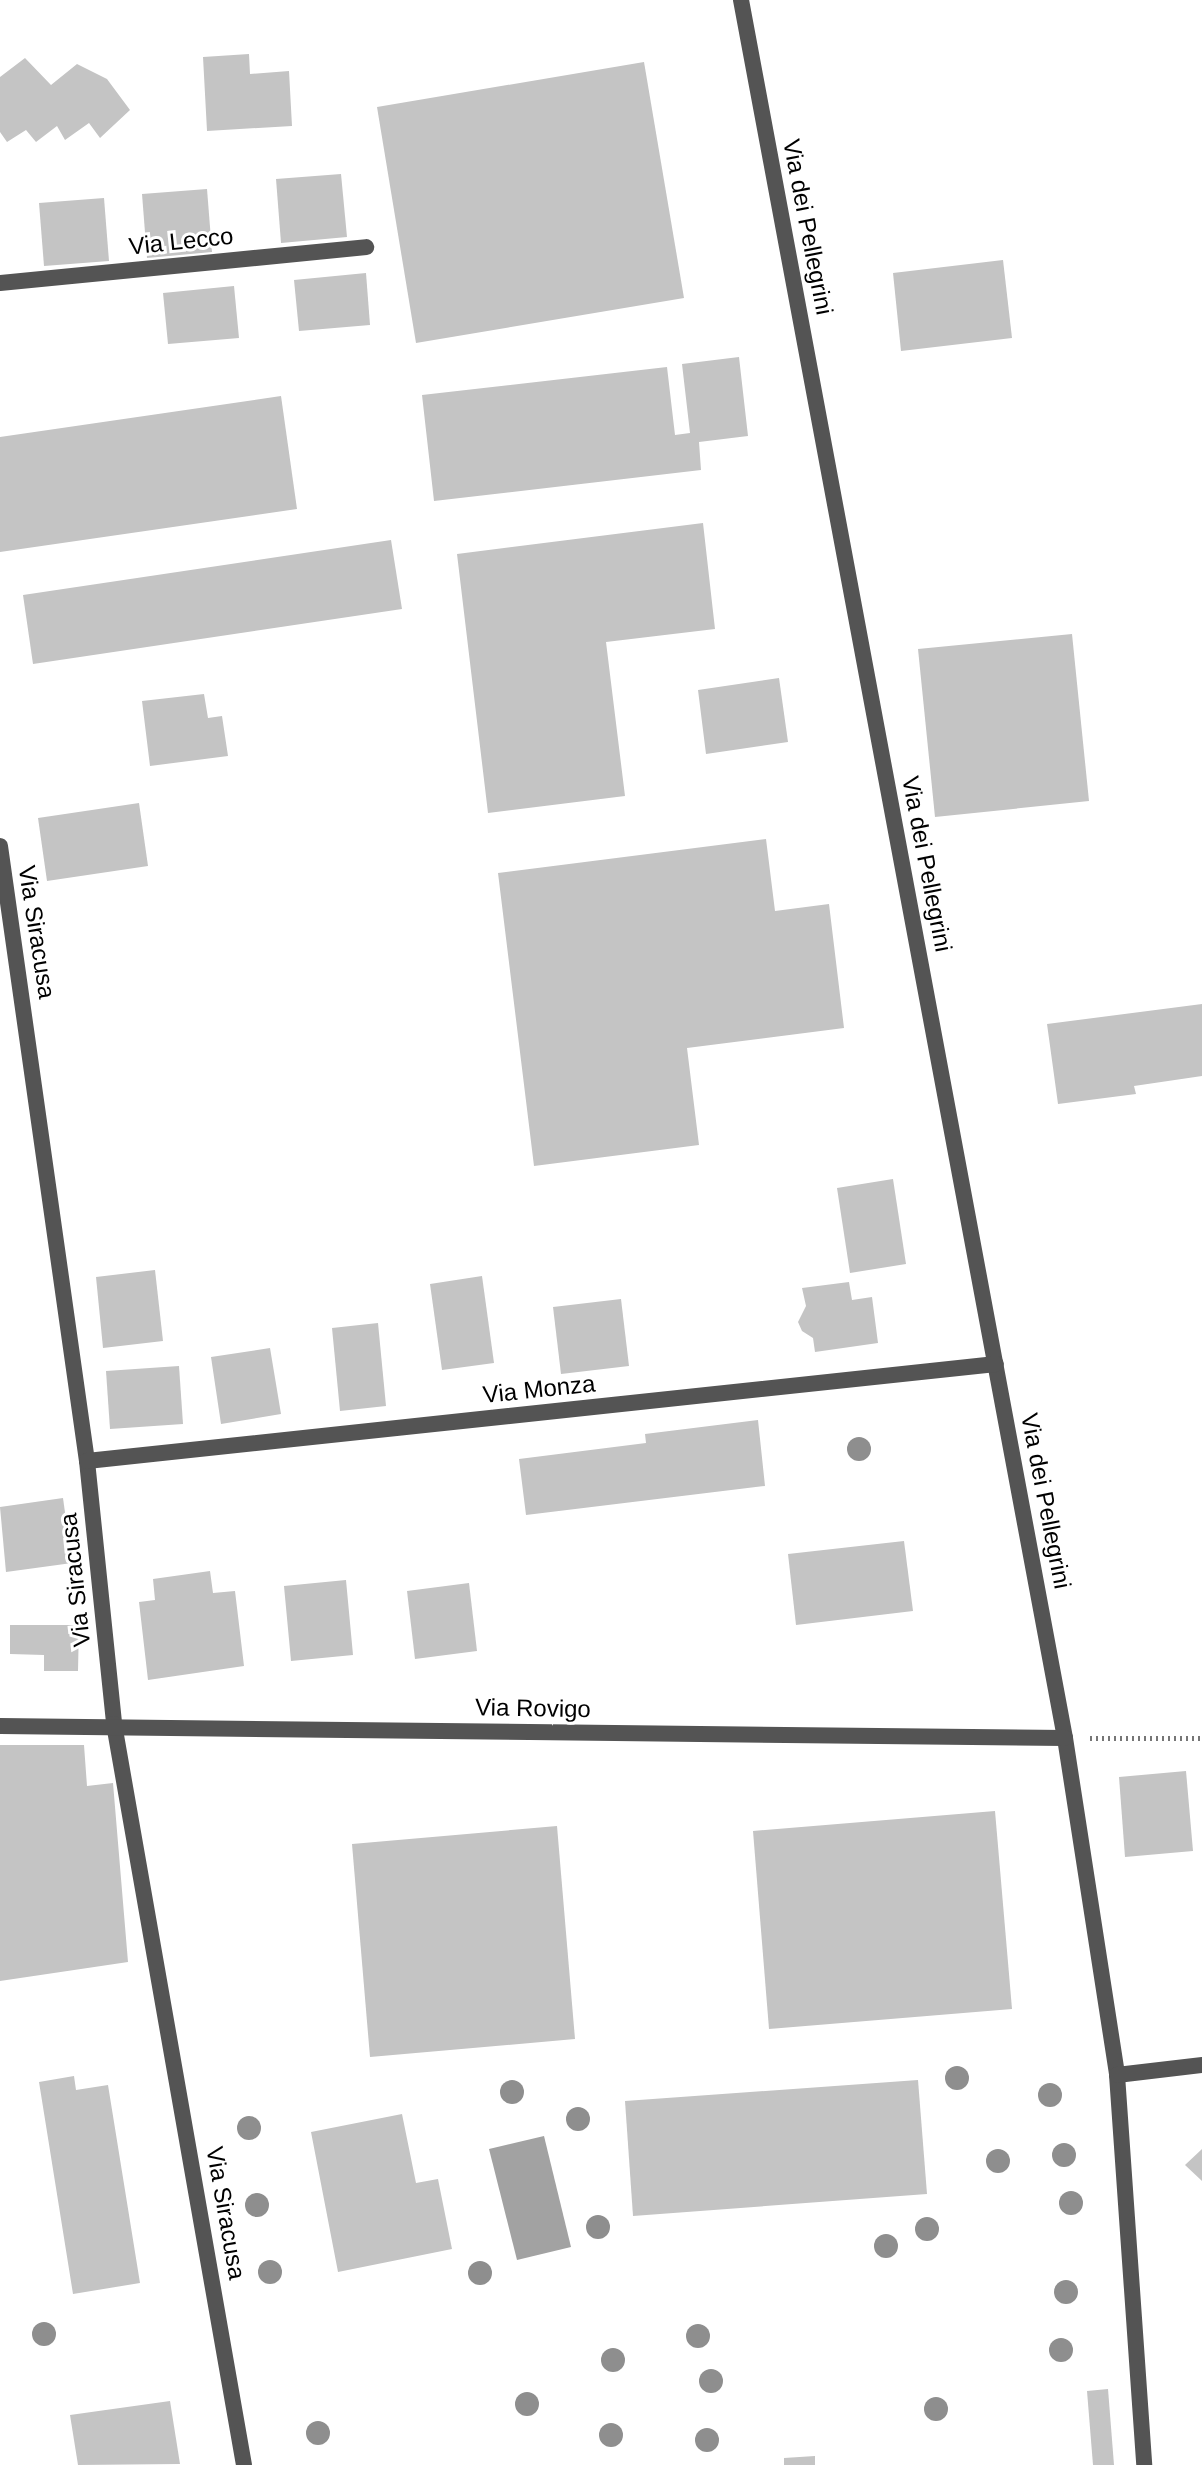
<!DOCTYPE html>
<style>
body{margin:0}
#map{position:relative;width:1202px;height:2465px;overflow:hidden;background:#fff;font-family:Helvetica,sans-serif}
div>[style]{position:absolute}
.water>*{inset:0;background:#a2a2a2}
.building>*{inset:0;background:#c4c4c4}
.path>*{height:5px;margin-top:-2.5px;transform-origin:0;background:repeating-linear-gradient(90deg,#767676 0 2px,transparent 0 6px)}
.street>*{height:16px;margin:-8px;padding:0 8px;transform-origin:8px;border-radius:8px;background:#545454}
.trees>*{width:24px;height:24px;margin:-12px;border-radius:50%;background:#8e8e8e}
span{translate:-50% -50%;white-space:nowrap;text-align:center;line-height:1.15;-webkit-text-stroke:6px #fff;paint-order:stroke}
.street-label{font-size:24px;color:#000}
</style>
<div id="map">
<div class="water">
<div style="clip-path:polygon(544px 2136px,571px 2247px,517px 2260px,489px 2149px)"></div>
</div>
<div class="building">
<div style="clip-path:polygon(249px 54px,250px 74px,289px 71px,292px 126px,207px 131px,203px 57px)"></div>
<div style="clip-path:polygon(25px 58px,51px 85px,77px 64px,107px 79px,130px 110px,100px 138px,89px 123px,65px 140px,57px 126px,36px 142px,26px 130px,7px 142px,0 132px,0 77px)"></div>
<div style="clip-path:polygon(644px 62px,684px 298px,416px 343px,377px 107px)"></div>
<div style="clip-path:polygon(341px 174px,347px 237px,281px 243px,276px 179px)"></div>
<div style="clip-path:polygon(207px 189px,212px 252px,147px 258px,142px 194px)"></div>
<div style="clip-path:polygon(104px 198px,109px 261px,44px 266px,39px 203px)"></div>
<div style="clip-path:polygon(1003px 260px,1012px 338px,901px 351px,893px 273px)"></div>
<div style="clip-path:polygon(366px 273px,370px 325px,299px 331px,294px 280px)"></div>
<div style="clip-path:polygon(234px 286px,239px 338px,168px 344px,163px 293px)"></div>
<div style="clip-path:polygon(739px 357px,748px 436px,699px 442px,701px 470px,434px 501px,422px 395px,667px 367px,675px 435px,690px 433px,682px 364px)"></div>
<div style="clip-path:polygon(281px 396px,297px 509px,0 552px,0 437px)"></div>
<div style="clip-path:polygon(703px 523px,715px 629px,606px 642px,625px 796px,488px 813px,457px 554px)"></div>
<div style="clip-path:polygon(391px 540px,402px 609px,33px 664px,23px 595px)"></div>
<div style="clip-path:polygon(1072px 634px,1089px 801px,935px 817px,918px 649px)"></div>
<div style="clip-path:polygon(779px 678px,788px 742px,706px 754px,698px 690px)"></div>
<div style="clip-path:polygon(204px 694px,208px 718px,222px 716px,228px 756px,150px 766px,142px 701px)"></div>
<div style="clip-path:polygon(139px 803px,148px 866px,47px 881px,38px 818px)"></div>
<div style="clip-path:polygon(766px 839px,775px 911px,829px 904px,844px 1028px,687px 1048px,699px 1145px,534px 1166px,498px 873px)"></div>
<div style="clip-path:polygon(1202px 1004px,1202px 1076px,1134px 1086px,1136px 1094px,1058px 1104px,1047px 1024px)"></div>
<div style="clip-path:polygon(893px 1179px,906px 1264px,850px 1273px,837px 1188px)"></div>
<div style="clip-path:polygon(155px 1270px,163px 1341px,103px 1348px,96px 1277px)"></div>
<div style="clip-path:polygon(482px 1276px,494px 1363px,442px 1370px,430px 1284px)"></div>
<div style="clip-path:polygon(849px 1282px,852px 1300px,872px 1297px,878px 1343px,815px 1352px,813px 1338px,802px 1331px,798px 1322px,806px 1306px,802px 1288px)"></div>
<div style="clip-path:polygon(621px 1299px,629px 1366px,561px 1374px,553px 1307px)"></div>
<div style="clip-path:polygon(378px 1323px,386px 1406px,340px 1411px,332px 1328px)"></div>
<div style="clip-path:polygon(270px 1348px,281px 1414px,221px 1424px,211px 1357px)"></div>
<div style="clip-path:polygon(179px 1366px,183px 1424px,110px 1429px,106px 1371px)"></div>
<div style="clip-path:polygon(758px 1420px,765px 1486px,526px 1515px,519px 1459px,646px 1443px,645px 1434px)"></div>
<div style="clip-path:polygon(63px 1498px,72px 1563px,6px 1572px,0 1507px)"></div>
<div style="clip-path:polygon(904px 1541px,913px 1611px,796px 1625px,788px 1554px)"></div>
<div style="clip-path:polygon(210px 1571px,213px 1593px,235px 1591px,244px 1666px,148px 1680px,139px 1602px,155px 1600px,153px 1579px)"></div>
<div style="clip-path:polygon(346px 1580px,353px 1655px,291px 1661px,284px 1586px)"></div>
<div style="clip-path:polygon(469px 1583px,477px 1651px,415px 1659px,407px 1591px)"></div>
<div style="clip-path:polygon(10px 1625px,79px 1625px,78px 1671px,44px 1671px,44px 1655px,10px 1654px)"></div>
<div style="clip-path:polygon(0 1745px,84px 1745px,87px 1786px,113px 1783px,128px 1962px,0 1981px)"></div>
<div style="clip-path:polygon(1186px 1771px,1193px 1851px,1125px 1857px,1119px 1777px)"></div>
<div style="clip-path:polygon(995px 1811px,1012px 2009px,769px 2029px,753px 1831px)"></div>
<div style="clip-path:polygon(557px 1826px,575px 2039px,370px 2057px,352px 1844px)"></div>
<div style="clip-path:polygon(74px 2076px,76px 2090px,108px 2085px,140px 2283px,73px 2294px,39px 2082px)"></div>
<div style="clip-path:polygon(918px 2080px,927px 2194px,633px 2216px,625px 2101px)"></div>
<div style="clip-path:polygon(402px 2114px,416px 2183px,438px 2179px,452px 2249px,338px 2272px,311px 2132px)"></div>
<div style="clip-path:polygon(1202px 2149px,1202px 2181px,1185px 2165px)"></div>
<div style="clip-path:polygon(1108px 2389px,1114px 2465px,1093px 2465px,1087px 2391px)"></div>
<div style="clip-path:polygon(170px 2401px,180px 2464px,78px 2465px,70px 2415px)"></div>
<div style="clip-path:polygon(815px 2456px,815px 2465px,784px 2465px,784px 2458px)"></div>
</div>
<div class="path">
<div style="left:1090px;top:1738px;width:112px"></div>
</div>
<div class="street">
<div style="left:741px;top:0;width:1768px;rotate:79.44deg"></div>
<div style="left:1065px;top:1738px;width:341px;rotate:81.2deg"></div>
<div style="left:1117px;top:2075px;width:391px;rotate:86deg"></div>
<div style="left:0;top:283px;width:368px;rotate:-5.6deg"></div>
<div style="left:0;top:846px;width:621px;rotate:81.95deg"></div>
<div style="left:87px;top:1461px;width:264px;rotate:84.1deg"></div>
<div style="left:114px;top:1724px;width:752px;rotate:80.05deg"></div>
<div style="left:87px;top:1461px;width:914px;rotate:-6.09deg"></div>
<div style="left:0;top:1726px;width:1065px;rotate:0.65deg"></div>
<div style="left:1117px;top:2075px;width:86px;rotate:-6.7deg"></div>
</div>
<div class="trees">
<div style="left:859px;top:1449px"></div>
<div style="left:957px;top:2078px"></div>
<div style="left:512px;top:2092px"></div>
<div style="left:1050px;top:2095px"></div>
<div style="left:578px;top:2119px"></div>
<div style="left:249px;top:2128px"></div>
<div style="left:1064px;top:2155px"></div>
<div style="left:998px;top:2161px"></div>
<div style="left:1071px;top:2203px"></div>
<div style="left:257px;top:2205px"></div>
<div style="left:598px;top:2227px"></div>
<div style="left:927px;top:2229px"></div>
<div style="left:886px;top:2246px"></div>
<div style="left:270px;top:2272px"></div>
<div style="left:480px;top:2273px"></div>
<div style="left:1066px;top:2292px"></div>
<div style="left:44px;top:2334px"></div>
<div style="left:698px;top:2336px"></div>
<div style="left:1061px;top:2350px"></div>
<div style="left:613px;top:2360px"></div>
<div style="left:711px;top:2381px"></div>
<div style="left:527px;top:2404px"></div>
<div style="left:936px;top:2409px"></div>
<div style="left:318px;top:2433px"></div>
<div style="left:611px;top:2435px"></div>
<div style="left:707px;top:2440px"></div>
</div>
<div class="street-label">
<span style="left:808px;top:227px;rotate:79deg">Via dei Pellegrini</span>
<span style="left:181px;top:241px;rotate:-6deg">Via Lecco</span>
<span style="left:927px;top:864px;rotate:79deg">Via dei Pellegrini</span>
<span style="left:37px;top:932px;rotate:81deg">Via Siracusa</span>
<span style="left:539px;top:1389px;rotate:-6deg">Via Monza</span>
<span style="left:1046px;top:1501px;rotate:79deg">Via dei Pellegrini</span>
<span style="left:75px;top:1580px;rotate:-96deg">Via Siracusa</span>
<span style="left:533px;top:1708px;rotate:1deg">Via Rovigo</span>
<span style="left:226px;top:2213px;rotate:80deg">Via Siracusa</span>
</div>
</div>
